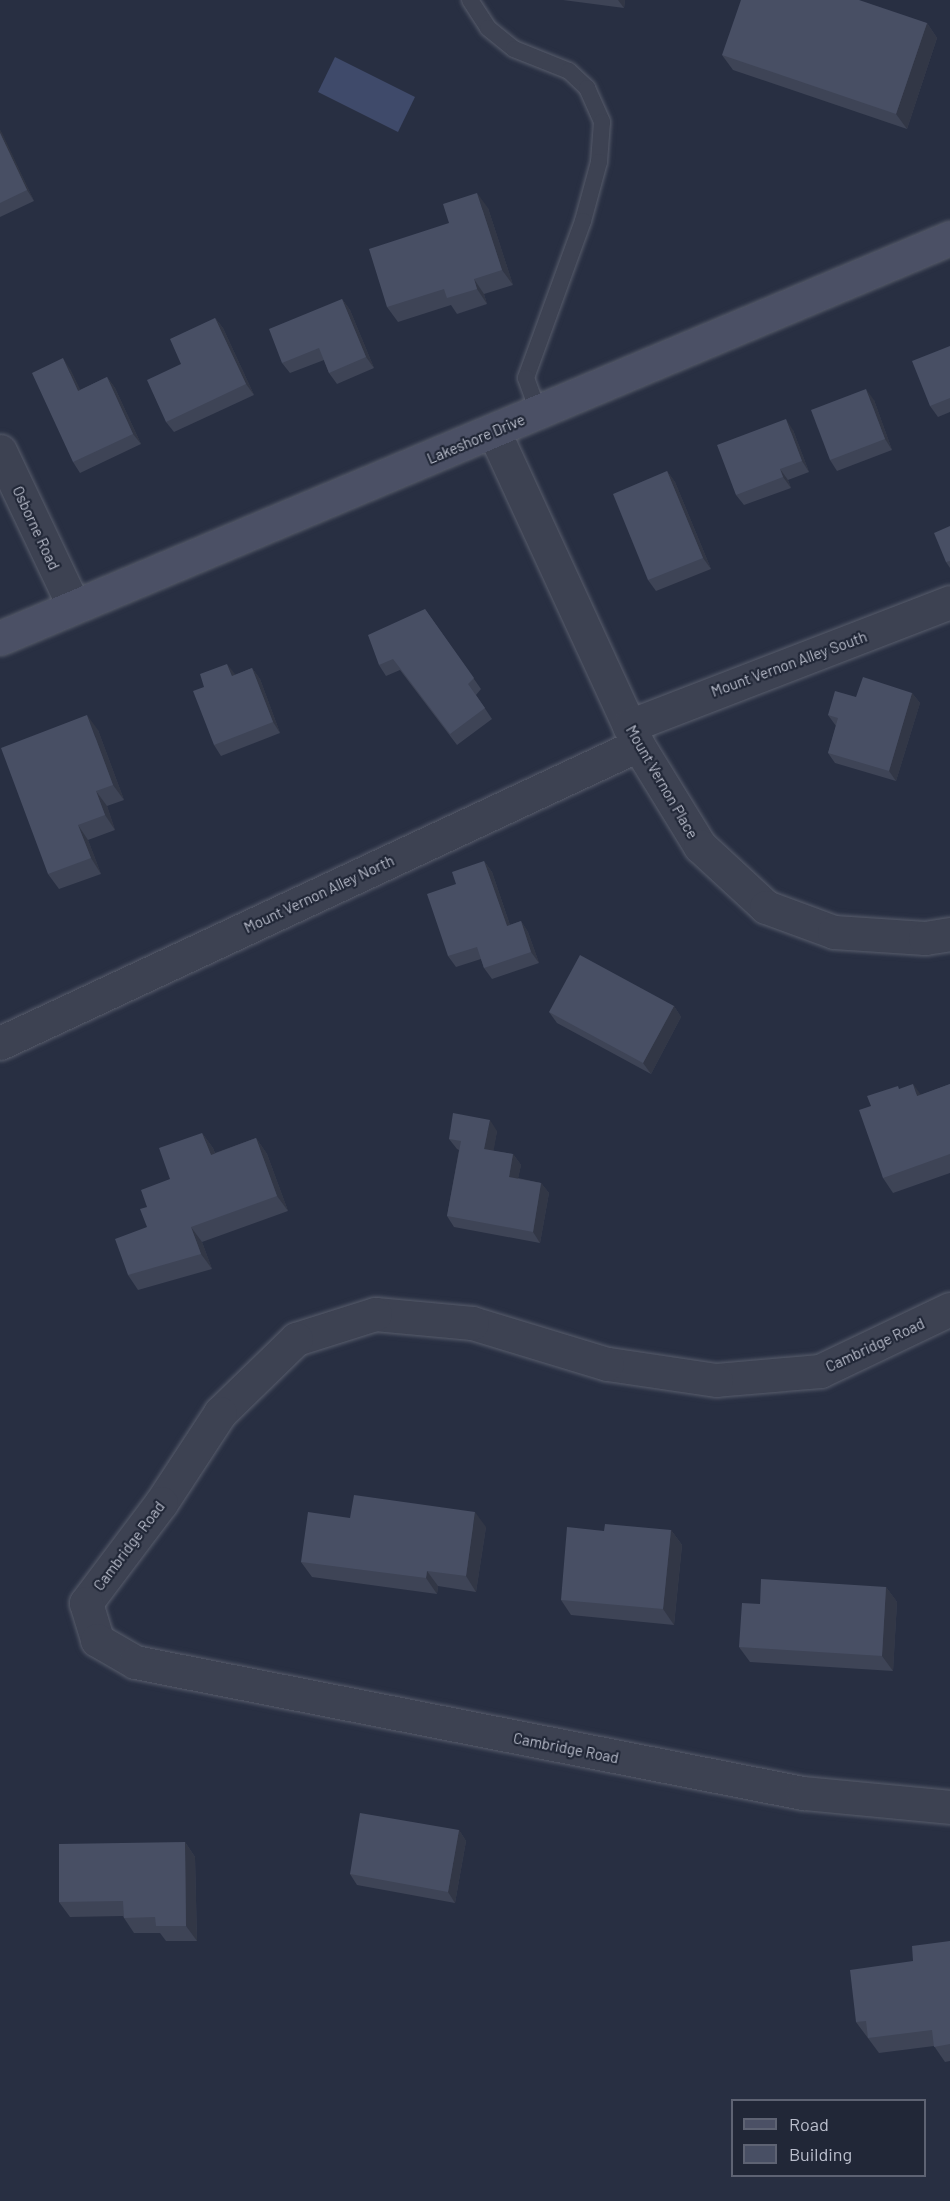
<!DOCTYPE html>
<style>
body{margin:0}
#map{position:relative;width:950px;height:2201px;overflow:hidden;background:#282f42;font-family:Barlow,sans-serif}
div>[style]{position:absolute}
.water>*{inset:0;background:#3f4a6a}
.roads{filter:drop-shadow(0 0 2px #585d6c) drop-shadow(0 0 2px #585d6c)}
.lane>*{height:16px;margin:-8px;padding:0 8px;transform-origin:8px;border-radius:8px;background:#3d4252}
.street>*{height:33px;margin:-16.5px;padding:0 16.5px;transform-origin:16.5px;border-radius:16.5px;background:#3d4252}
.secondary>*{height:33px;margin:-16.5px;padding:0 16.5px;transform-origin:16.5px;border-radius:16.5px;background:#4b5065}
.wall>*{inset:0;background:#3e4456}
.shaded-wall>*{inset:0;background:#323746}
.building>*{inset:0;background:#484f64}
span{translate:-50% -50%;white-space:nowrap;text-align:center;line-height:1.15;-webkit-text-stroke:4.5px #212737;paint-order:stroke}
.street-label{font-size:15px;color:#babecc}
.legend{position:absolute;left:731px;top:2099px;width:195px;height:78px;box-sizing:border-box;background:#212737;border:2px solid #5e6373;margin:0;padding:8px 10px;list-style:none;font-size:18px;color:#babecc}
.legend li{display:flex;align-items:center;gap:12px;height:30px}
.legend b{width:30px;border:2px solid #5e6373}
</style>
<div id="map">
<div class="water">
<div style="clip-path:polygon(335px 57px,415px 97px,398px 132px,318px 92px)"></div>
</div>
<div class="roads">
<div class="lane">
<div style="left:470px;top:0;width:33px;rotate:57deg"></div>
<div style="left:488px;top:28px;width:33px;rotate:39deg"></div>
<div style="left:514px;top:49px;width:59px;rotate:21.8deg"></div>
<div style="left:569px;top:71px;width:25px;rotate:43deg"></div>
<div style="left:587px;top:88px;width:37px;rotate:66deg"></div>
<div style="left:602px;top:122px;width:40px;rotate:94.3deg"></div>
<div style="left:599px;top:162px;width:61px;rotate:105.2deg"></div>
<div style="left:583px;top:221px;width:167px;rotate:110deg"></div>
<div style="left:526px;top:378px;width:37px;rotate:70deg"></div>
</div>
<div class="street">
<div style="left:494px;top:432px;width:345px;rotate:65.3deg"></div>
<div style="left:638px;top:745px;width:119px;rotate:58.5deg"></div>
<div style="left:700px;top:846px;width:90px;rotate:42.7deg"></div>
<div style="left:766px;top:907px;width:72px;rotate:20.2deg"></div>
<div style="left:834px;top:932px;width:91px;rotate:3.8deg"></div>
<div style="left:925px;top:938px;width:25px;rotate:-9deg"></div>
<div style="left:0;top:451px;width:170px;rotate:64.6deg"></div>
<div style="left:629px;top:726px;width:344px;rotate:-21.1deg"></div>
<div style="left:0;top:1043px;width:704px;rotate:-25.04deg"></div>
<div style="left:950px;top:1309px;width:144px;rotate:154.5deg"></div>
<div style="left:820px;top:1371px;width:104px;rotate:175.1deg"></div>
<div style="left:716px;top:1380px;width:110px;rotate:-171.6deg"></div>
<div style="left:607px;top:1364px;width:141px;rotate:-163.1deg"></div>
<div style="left:472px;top:1323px;width:97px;rotate:-174.7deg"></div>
<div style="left:375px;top:1314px;width:83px;rotate:162.4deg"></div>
<div style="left:296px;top:1339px;width:106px;rotate:135.8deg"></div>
<div style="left:220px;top:1413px;width:108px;rotate:123.2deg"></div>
<div style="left:161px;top:1503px;width:125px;rotate:126.9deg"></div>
<div style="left:86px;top:1603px;width:39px;rotate:73deg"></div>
<div style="left:97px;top:1640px;width:44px;rotate:30.1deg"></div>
<div style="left:135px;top:1662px;width:681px;rotate:11.1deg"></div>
<div style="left:803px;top:1793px;width:148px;rotate:5.4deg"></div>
</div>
<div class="secondary">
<div style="left:0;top:638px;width:1031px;rotate:-22.83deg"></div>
</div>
</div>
<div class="wall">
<div style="clip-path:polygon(563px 0,625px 0,624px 8px)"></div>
<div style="clip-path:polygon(927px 23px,937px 38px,907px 129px,733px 70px,722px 55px)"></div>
<div style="clip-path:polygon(0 130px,34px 201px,0 217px)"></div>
<div style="clip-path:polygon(488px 208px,513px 285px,484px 294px,487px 304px,457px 314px,451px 305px,398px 322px,387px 307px,449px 223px)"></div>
<div style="clip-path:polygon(342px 299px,350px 310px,374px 368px,337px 384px,329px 373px,324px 360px,290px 373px,282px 363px)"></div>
<div style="clip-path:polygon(215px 318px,223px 328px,254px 395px,174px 432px,166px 422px,181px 364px)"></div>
<div style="clip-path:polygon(950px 346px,950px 412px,938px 417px,930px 406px)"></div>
<div style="clip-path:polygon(70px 369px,80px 390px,107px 377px,115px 388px,141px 444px,80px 473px,73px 462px)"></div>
<div style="clip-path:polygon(874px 400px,892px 450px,837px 471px,830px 460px)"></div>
<div style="clip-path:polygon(793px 430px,809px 472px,788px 480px,791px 488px,744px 505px,736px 495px)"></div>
<div style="clip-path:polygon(667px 471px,675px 482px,711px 569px,656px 591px,648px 580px)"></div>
<div style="clip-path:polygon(950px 526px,950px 568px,946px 562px)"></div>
<div style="clip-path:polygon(425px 609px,481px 689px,476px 695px,492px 719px,457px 745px,400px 670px,386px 676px,379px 665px)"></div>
<div style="clip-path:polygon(252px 668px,260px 679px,280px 733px,221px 756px,214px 745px,235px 675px)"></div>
<div style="clip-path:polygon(912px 693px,920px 703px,896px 781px,835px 763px,828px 753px,836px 726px,828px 715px,856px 697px)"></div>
<div style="clip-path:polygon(98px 730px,124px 800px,107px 806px,115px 830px,88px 840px,101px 874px,59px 889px,48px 874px)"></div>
<div style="clip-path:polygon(484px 861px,492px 872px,510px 925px,521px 921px,528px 932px,539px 963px,492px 979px,484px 968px,481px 959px,456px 967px,448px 956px,456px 884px)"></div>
<div style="clip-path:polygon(674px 1006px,681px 1017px,651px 1074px,557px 1023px,549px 1012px)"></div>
<div style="clip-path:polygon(950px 1084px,950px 1173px,893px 1193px,883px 1178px,871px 1106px,900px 1089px,921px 1095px)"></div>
<div style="clip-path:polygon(497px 1131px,493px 1151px,513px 1154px,521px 1165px,518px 1178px,541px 1183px,549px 1193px,540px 1243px,454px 1227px,447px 1216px,459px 1150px,457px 1149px,449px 1139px)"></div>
<div style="clip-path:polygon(202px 1133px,213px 1148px,215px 1153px,256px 1138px,267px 1154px,288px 1211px,202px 1242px,212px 1269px,138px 1290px,128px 1275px,147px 1227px,170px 1179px)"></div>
<div style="clip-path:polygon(350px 1518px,486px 1527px,476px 1592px,438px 1586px,437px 1594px,312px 1577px,301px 1562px)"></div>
<div style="clip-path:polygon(671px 1530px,682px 1545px,674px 1625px,571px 1615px,561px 1600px,604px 1531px)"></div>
<div style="clip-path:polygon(886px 1587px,897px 1602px,893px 1671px,750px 1662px,739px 1647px,760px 1604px)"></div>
<div style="clip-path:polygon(459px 1830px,466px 1841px,455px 1903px,357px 1885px,350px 1874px)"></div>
<div style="clip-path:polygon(185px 1842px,195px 1857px,197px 1941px,166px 1941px,160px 1933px,134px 1933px,124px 1918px,123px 1916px,70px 1917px,59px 1902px)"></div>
<div style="clip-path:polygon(950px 1941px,950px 2061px,945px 2062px,934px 2046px,879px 2053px,856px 2022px,913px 1961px)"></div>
</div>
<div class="shaded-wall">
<div style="clip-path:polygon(618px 0,625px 0,624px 8px)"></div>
<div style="clip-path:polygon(927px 23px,937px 38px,907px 129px,896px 114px)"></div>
<div style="clip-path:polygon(0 130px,2px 133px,34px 201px,27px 190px,0 133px)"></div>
<div style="clip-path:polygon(477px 193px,488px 208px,513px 285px,502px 270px)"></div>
<div style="clip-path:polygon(474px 279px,484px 294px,487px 304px,477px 289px)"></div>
<div style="clip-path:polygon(342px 299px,350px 310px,374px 368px,366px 357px)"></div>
<div style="clip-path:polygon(215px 318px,223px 328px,254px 395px,246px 384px)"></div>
<div style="clip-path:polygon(63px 358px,70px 369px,86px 401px,78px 391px)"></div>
<div style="clip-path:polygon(107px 377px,115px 388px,141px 444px,133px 434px)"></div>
<div style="clip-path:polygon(866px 389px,874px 400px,892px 450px,885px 439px)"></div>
<div style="clip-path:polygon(786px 419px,793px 430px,809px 472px,802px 461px)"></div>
<div style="clip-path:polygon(780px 469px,788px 480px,791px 488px,783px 477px)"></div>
<div style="clip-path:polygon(667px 471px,675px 482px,711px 569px,703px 558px)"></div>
<div style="clip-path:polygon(227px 664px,235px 674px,239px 687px,232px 676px)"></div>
<div style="clip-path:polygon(252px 668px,260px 679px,280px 733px,273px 722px)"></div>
<div style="clip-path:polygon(912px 693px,920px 703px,896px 781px,889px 771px)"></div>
<div style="clip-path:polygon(87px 715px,98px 730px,124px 800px,113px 785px)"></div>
<div style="clip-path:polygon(96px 791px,107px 806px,115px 830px,105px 815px)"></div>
<div style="clip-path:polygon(78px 825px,88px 840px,101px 874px,91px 858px)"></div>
<div style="clip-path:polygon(484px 861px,492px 872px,514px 937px,507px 926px)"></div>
<div style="clip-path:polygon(521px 921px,528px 932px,539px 963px,531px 952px)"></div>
<div style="clip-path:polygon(674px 1006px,681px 1017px,651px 1074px,643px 1063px)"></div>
<div style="clip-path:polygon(913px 1084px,924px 1099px,917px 1096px)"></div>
<div style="clip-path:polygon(490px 1120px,497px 1131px,492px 1160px,484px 1149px)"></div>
<div style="clip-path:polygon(202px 1133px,213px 1148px,221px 1170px,211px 1155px)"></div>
<div style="clip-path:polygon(256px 1138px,267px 1154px,288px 1211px,277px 1196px)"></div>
<div style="clip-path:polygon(513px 1154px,521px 1165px,516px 1188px,509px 1177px)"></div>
<div style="clip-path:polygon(541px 1183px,549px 1193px,540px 1243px,533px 1232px)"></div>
<div style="clip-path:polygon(191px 1227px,202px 1242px,212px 1269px,201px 1254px)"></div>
<div style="clip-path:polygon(475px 1512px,486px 1527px,476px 1592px,466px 1576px)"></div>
<div style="clip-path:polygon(671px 1530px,682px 1545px,674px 1625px,663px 1609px)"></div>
<div style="clip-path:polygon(427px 1571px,438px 1586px,437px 1594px,426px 1578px)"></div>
<div style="clip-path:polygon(886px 1587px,897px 1602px,893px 1671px,882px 1656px)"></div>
<div style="clip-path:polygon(459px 1830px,466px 1841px,455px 1903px,448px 1892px)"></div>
<div style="clip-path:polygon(185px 1842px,195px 1857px,197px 1941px,186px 1926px)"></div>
</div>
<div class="building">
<div style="clip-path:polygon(741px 0,859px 0,927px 23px,896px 114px,722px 55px)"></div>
<div style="clip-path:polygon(0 133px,27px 190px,0 203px)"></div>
<div style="clip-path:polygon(477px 193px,502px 270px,474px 279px,477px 289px,447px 298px,444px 289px,387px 307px,369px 249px,449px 223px,443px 204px)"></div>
<div style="clip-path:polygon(342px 299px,366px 357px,329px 373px,319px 348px,282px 363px,269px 329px)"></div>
<div style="clip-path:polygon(215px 318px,246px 384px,166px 422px,147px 380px,181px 364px,170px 339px)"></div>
<div style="clip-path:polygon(950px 346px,950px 398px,930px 406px,912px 361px)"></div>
<div style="clip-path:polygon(63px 358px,78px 391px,107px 377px,133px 434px,73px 462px,32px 373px)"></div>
<div style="clip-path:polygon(866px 389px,885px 439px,830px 460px,811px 410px)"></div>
<div style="clip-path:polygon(786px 419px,802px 461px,780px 469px,783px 477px,736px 495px,717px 445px)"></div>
<div style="clip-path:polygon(667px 471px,703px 558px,648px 580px,613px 494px)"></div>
<div style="clip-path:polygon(950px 526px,950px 561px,946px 562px,934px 533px)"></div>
<div style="clip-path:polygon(425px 609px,474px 678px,468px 684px,485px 708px,450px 734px,393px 659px,379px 665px,368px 635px)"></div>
<div style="clip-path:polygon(227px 664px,232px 676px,252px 668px,273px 722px,214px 745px,193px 691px,204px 687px,200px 674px)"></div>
<div style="clip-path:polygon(863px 677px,912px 693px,889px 771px,828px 753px,838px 718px,828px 715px,835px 691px,856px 697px)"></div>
<div style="clip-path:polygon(87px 715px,113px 785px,96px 791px,105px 815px,78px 825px,91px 858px,48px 874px,1px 748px)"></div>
<div style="clip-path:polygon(484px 861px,507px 926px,521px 921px,531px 952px,484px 968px,477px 947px,448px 956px,427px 894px,456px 884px,452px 872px)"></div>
<div style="clip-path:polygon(580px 955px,674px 1006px,643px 1063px,549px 1012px)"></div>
<div style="clip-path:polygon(913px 1084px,917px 1096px,950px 1084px,950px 1154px,883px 1178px,859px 1110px,871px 1106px,867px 1096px,898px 1086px,899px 1089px)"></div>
<div style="clip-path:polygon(453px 1113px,490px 1120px,484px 1149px,513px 1154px,509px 1177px,541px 1183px,533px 1232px,447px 1216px,461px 1141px,449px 1139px)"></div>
<div style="clip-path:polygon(202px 1133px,211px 1155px,256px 1138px,277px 1196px,191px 1227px,201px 1254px,128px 1275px,115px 1239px,147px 1227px,140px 1209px,147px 1207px,141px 1190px,170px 1179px,159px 1148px)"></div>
<div style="clip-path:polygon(354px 1495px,475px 1512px,466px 1576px,427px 1571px,426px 1578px,301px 1562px,308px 1512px,350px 1518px)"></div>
<div style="clip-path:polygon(605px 1524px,671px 1530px,663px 1609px,561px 1600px,567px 1527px,604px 1531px)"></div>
<div style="clip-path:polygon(761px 1579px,886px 1587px,882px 1656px,739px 1647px,742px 1603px,760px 1604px)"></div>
<div style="clip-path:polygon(360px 1813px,459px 1830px,448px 1892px,350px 1874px)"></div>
<div style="clip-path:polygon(185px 1842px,186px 1926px,156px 1926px,155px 1917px,124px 1918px,123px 1901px,59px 1902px,59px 1844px)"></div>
<div style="clip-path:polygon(950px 1941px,950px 2044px,934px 2047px,932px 2030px,868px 2038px,866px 2021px,856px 2022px,850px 1970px,913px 1961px,912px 1946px)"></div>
</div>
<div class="street-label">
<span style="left:476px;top:439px;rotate:-23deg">Lakeshore Drive</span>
<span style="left:36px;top:528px;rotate:65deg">Osborne Road</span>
<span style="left:789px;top:664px;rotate:-20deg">Mount Vernon Alley South</span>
<span style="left:662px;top:782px;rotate:60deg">Mount Vernon Place</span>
<span style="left:319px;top:894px;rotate:-25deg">Mount Vernon Alley North</span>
<span style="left:875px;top:1345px;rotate:-25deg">Cambridge Road</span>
<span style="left:129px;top:1546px;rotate:-53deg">Cambridge Road</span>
<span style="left:566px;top:1748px;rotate:11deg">Cambridge Road</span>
</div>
<ul class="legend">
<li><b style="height:8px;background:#4b5065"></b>Road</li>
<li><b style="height:16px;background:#484f64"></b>Building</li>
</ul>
</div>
